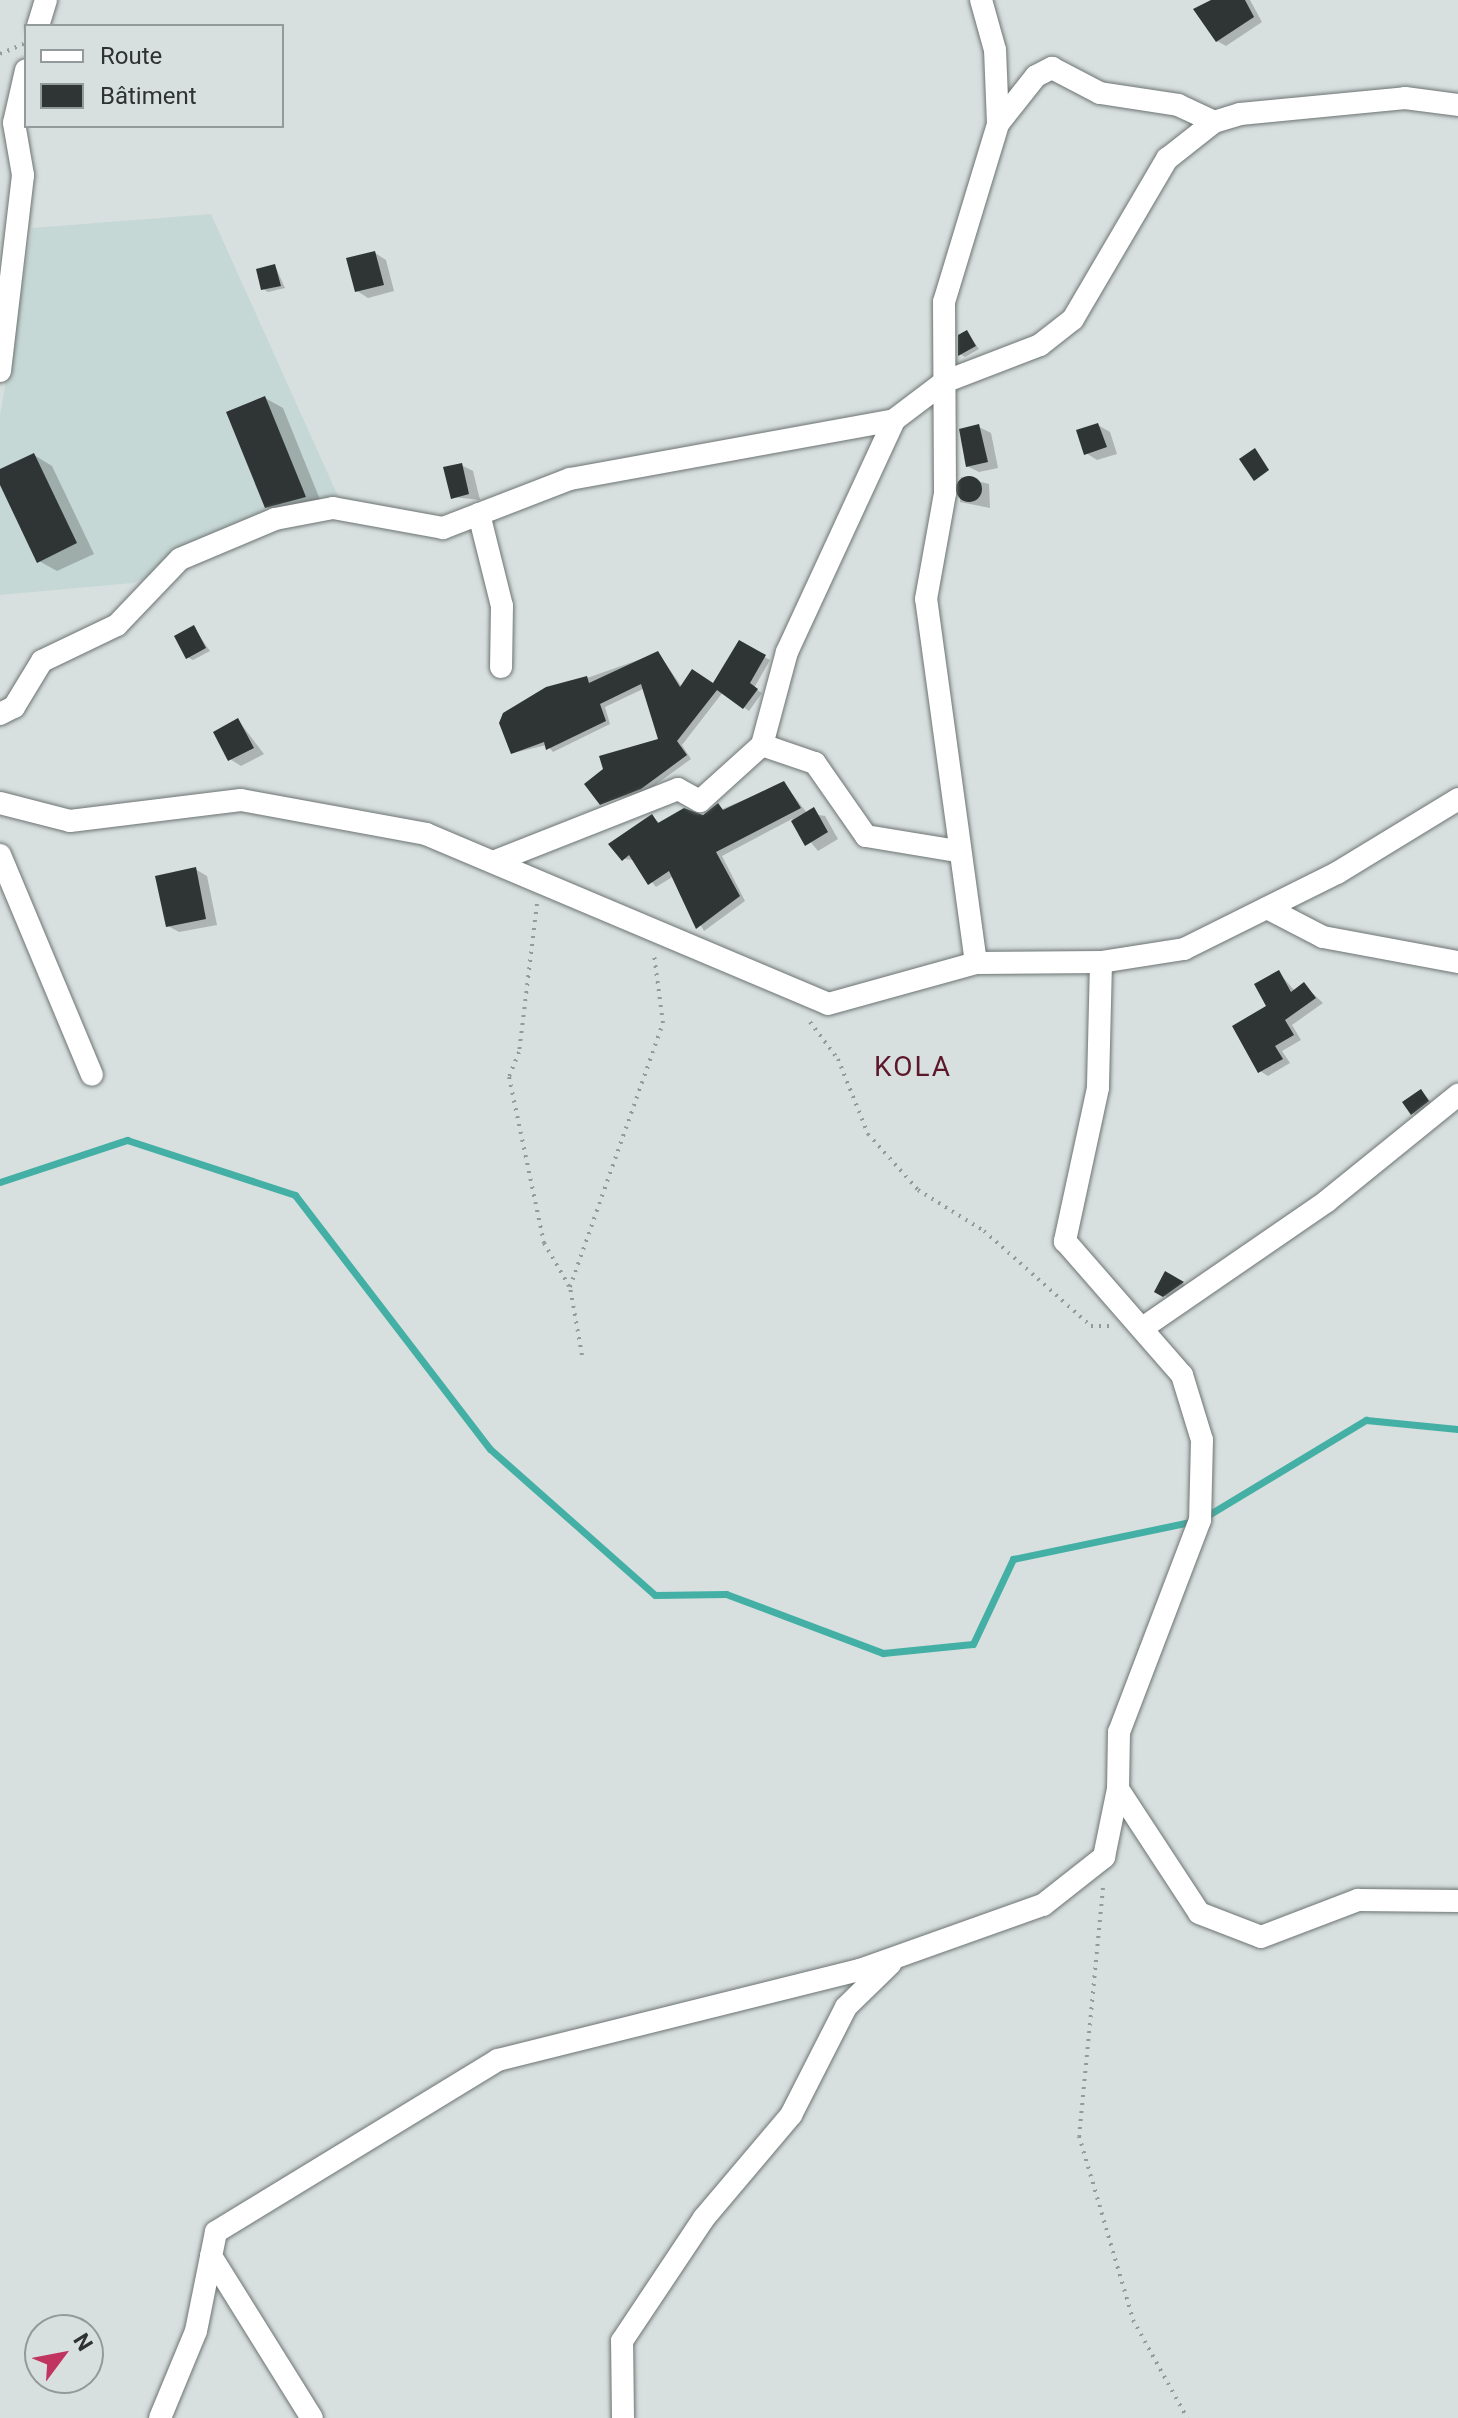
<!DOCTYPE html>
<meta charset="utf-8">
<style>
body{margin:0}
#map{position:relative;width:1458px;height:2418px;overflow:hidden;background:#d8e0df;font-family:Roboto,sans-serif}
div>[style]{position:absolute}
.built>*{inset:0;background:#c6d8d5}
.shadow>*{inset:0;background:#0003}
.stream>*{height:7px;margin:-3.5px;padding:0 3.5px;transform-origin:3.5px;border-radius:3.5px;background:#44b0a5}
.building>*{inset:0;background:#2e3534}
.round{border-radius:50%}
.path>*{height:4px;margin-top:-2px;transform-origin:0;background:repeating-linear-gradient(90deg,#949a9a 0 2px,transparent 0 8px)}
.roads{filter:drop-shadow(0 0 2px #6d7473) drop-shadow(0 0 2px #6d7473)}
.minor>*{height:22px;margin:-11px;padding:0 11px;transform-origin:11px;border-radius:11px;background:#fff}
span{translate:-50% -50%;white-space:nowrap;text-align:center;line-height:1.15;-webkit-text-stroke:8px #d8e0df;paint-order:stroke}
.quarter-label{font-size:28px;color:#5c172b;letter-spacing:2px}
.legend{position:absolute;left:24px;top:24px;width:260px;height:104px;box-sizing:border-box;background:#d8e0df;border:2px solid #949a9a;margin:0;padding:10px 14px;list-style:none;font-size:24px;color:#2f3232}
.legend li{display:flex;align-items:center;gap:16px;height:40px}
.legend b{width:40px;border:2px solid #949a9a}
.north{position:absolute;left:24px;top:2314px;width:80px;height:80px;box-sizing:border-box;background:#d8e0df;border:2px solid #949a9a;border-radius:50%;rotate:58deg;font-size:22px;font-weight:700;line-height:32px;text-align:center;color:#2f3232}
.north::after{content:'';display:block;margin:auto;width:28px;height:36px;background:#c23460;clip-path:polygon(50% 0,100% 100%,50% 72%,0 100%)}
</style>
<div id="map">
<div class="built">
<div style="clip-path:polygon(211px 214px,338px 496px,133px 583px,0 595px,0 415px,32px 228px)"></div>
</div>
<div class="shadow">
<div style="clip-path:polygon(1224px 0,1250px 0,1262px 22px,1226px 46px,1217px 41px)"></div>
<div style="clip-path:polygon(375px 253px,386px 260px,394px 291px,368px 298px,357px 291px)"></div>
<div style="clip-path:polygon(275px 266px,285px 288px,268px 292px,263px 289px)"></div>
<div style="clip-path:polygon(967px 332px,979px 349px,965px 357px,960px 354px)"></div>
<div style="clip-path:polygon(265px 398px,283px 408px,323px 507px,285px 517px,267px 507px)"></div>
<div style="clip-path:polygon(1098px 425px,1110px 432px,1117px 454px,1097px 460px,1086px 453px)"></div>
<div style="clip-path:polygon(979px 427px,991px 433px,998px 468px,979px 472px,967px 466px)"></div>
<div style="clip-path:polygon(34px 455px,52px 466px,94px 554px,57px 571px,39px 561px,0 480px,0 471px)"></div>
<div style="clip-path:polygon(461px 465px,473px 471px,480px 500px,453px 497px)"></div>
<div style="clip-path:polygon(961px 477px,989px 484px,990px 508px,960px 502px)"></div>
<div style="clip-path:polygon(194px 628px,210px 651px,193px 660px,187px 657px)"></div>
<div style="clip-path:polygon(740px 643px,770px 660px,754px 688px,762px 693px,749px 711px,723px 692px,682px 745px,691px 759px,647px 791px,601px 803px,660px 740px,645px 688px,605px 707px,610px 724px,553px 752px,547px 745px,513px 753px,587px 678px,658px 653px,682px 687px,714px 686px)"></div>
<div style="clip-path:polygon(238px 720px,264px 754px,241px 766px,230px 759px)"></div>
<div style="clip-path:polygon(784px 783px,807px 813px,825px 816px,838px 839px,818px 851px,792px 819px,722px 856px,745px 901px,704px 931px,674px 876px,656px 887px,634px 860px,624px 859px,652px 817px,661px 824px,703px 817px)"></div>
<div style="clip-path:polygon(195px 869px,207px 876px,217px 925px,179px 932px,168px 926px)"></div>
<div style="clip-path:polygon(1279px 973px,1295px 991px,1304px 985px,1323px 1003px,1292px 1025px,1301px 1040px,1282px 1051px,1290px 1063px,1268px 1076px,1260px 1071px)"></div>
<div style="clip-path:polygon(1421px 1091px,1433px 1104px,1417px 1116px,1413px 1113px)"></div>
<div style="clip-path:polygon(1166px 1274px,1187px 1286px,1169px 1298px,1156px 1291px)"></div>
</div>
<div class="stream">
<div style="left:0;top:1182px;width:134px;rotate:-18.3deg"></div>
<div style="left:127px;top:1140px;width:177px;rotate:18.1deg"></div>
<div style="left:295px;top:1195px;width:320px;rotate:52.5deg"></div>
<div style="left:490px;top:1449px;width:220px;rotate:41.5deg"></div>
<div style="left:655px;top:1595px;width:71px;rotate:-0.8deg"></div>
<div style="left:726px;top:1594px;width:168px;rotate:20.6deg"></div>
<div style="left:883px;top:1653px;width:90px;rotate:-5.7deg"></div>
<div style="left:973px;top:1644px;width:94px;rotate:-64.8deg"></div>
<div style="left:1013px;top:1559px;width:191px;rotate:-11.8deg"></div>
<div style="left:1200px;top:1520px;width:194px;rotate:-31.1deg"></div>
<div style="left:1366px;top:1420px;width:92px;rotate:5.6deg"></div>
</div>
<div class="building">
<div style="clip-path:polygon(1211px 0,1245px 0,1254px 17px,1216px 42px,1193px 9px)"></div>
<div style="clip-path:polygon(375px 251px,384px 285px,355px 292px,346px 258px)"></div>
<div style="clip-path:polygon(275px 264px,281px 286px,261px 290px,256px 269px)"></div>
<div style="clip-path:polygon(967px 330px,976px 346px,958px 356px,958px 335px)"></div>
<div style="clip-path:polygon(265px 396px,306px 497px,265px 508px,226px 412px)"></div>
<div style="clip-path:polygon(1098px 423px,1107px 447px,1084px 455px,1076px 430px)"></div>
<div style="clip-path:polygon(979px 424px,988px 462px,966px 467px,959px 429px)"></div>
<div style="clip-path:polygon(1255px 448px,1269px 470px,1254px 481px,1239px 459px)"></div>
<div style="clip-path:polygon(34px 453px,77px 543px,37px 563px,0 485px,0 469px)"></div>
<div style="clip-path:polygon(462px 463px,469px 494px,451px 499px,443px 467px)"></div>
<div class="round" style="left:956px;top:476px;width:26px;height:26px"></div>
<div style="clip-path:polygon(194px 625px,206px 648px,186px 659px,174px 636px)"></div>
<div style="clip-path:polygon(739px 640px,766px 655px,750px 683px,758px 689px,743px 709px,717px 690px,677px 741px,687px 755px,641px 789px,600px 805px,584px 784px,603px 769px,599px 756px,658px 739px,641px 684px,600px 704px,606px 721px,546px 750px,544px 742px,511px 754px,499px 723px,503px 713px,546px 687px,587px 676px,589px 683px,658px 651px,680px 687px,692px 669px,713px 683px)"></div>
<div style="clip-path:polygon(238px 718px,254px 748px,228px 761px,213px 732px)"></div>
<div style="clip-path:polygon(784px 781px,801px 808px,716px 852px,740px 896px,696px 929px,669px 871px,648px 885px,629px 855px,622px 861px,608px 844px,652px 814px,658px 823px,684px 808px,703px 815px,718px 803px,723px 810px)"></div>
<div style="clip-path:polygon(814px 807px,828px 832px,805px 846px,791px 821px)"></div>
<div style="clip-path:polygon(196px 867px,206px 919px,166px 927px,155px 876px)"></div>
<div style="clip-path:polygon(1279px 970px,1291px 992px,1304px 982px,1316px 998px,1285px 1020px,1294px 1035px,1275px 1046px,1283px 1059px,1258px 1073px,1232px 1026px,1266px 1006px,1254px 984px)"></div>
<div style="clip-path:polygon(1421px 1089px,1429px 1101px,1411px 1115px,1402px 1102px)"></div>
<div style="clip-path:polygon(1165px 1271px,1184px 1282px,1163px 1297px,1154px 1292px)"></div>
</div>
<div class="path">
<div style="left:0;top:54px;width:26px;rotate:-23deg"></div>
<div style="left:537px;top:904px;width:149px;rotate:96.9deg"></div>
<div style="left:519px;top:1052px;width:27px;rotate:112deg"></div>
<div style="left:509px;top:1077px;width:170px;rotate:78.1deg"></div>
<div style="left:544px;top:1243px;width:50px;rotate:59.8deg"></div>
<div style="left:810px;top:1022px;width:46px;rotate:52.9deg"></div>
<div style="left:838px;top:1059px;width:81px;rotate:68.2deg"></div>
<div style="left:868px;top:1134px;width:75px;rotate:48.2deg"></div>
<div style="left:918px;top:1190px;width:78px;rotate:31.8deg"></div>
<div style="left:984px;top:1231px;width:143px;rotate:41.6deg"></div>
<div style="left:1091px;top:1326px;width:20px"></div>
<div style="left:582px;top:1355px;width:69px;rotate:-100deg"></div>
<div style="left:570px;top:1287px;width:280px;rotate:-70.6deg"></div>
<div style="left:663px;top:1023px;width:69px;rotate:-97.5deg"></div>
<div style="left:1103px;top:1888px;width:249px;rotate:95.5deg"></div>
<div style="left:1079px;top:2136px;width:192px;rotate:73.6deg"></div>
<div style="left:1133px;top:2320px;width:112px;rotate:61.1deg"></div>
</div>
<div class="roads">
<div class="minor">
<div style="left:38px;top:26px;width:27px;rotate:-73deg"></div>
<div style="left:998px;top:124px;width:61px;rotate:-51.6deg"></div>
<div style="left:1036px;top:76px;width:18px;rotate:-27deg"></div>
<div style="left:1052px;top:68px;width:54px;rotate:27.5deg"></div>
<div style="left:1100px;top:93px;width:79px;rotate:8.7deg"></div>
<div style="left:1178px;top:105px;width:40px;rotate:25deg"></div>
<div style="left:0;top:371px;width:197px;rotate:-83.3deg"></div>
<div style="left:23px;top:175px;width:53px;rotate:-99.8deg"></div>
<div style="left:14px;top:123px;width:54px;rotate:-77.2deg"></div>
<div style="left:479px;top:514px;width:95px;rotate:76deg"></div>
<div style="left:502px;top:606px;width:61px;rotate:90.9deg"></div>
<div style="left:0;top:714px;width:16px;rotate:-27deg"></div>
<div style="left:14px;top:707px;width:54px;rotate:-58.7deg"></div>
<div style="left:42px;top:661px;width:83px;rotate:-25.6deg"></div>
<div style="left:117px;top:625px;width:91px;rotate:-46.3deg"></div>
<div style="left:180px;top:559px;width:103px;rotate:-22.8deg"></div>
<div style="left:275px;top:519px;width:59px;rotate:-10.7deg"></div>
<div style="left:333px;top:508px;width:112px;rotate:10.3deg"></div>
<div style="left:443px;top:528px;width:136px;rotate:-21.1deg"></div>
<div style="left:570px;top:479px;width:329px;rotate:-10.3deg"></div>
<div style="left:762px;top:745px;width:96px;rotate:-75deg"></div>
<div style="left:787px;top:652px;width:255px;rotate:-65.2deg"></div>
<div style="left:894px;top:420px;width:63px;rotate:-37.2deg"></div>
<div style="left:944px;top:382px;width:103px;rotate:-21.1deg"></div>
<div style="left:1040px;top:345px;width:42px;rotate:-38.2deg"></div>
<div style="left:1073px;top:319px;width:186px;rotate:-59.6deg"></div>
<div style="left:1167px;top:159px;width:60px;rotate:-38.2deg"></div>
<div style="left:1214px;top:122px;width:27px;rotate:-17deg"></div>
<div style="left:1240px;top:114px;width:166px;rotate:-5.5deg"></div>
<div style="left:1405px;top:98px;width:53px;rotate:7.5deg"></div>
<div style="left:0;top:803px;width:72px;rotate:14.4deg"></div>
<div style="left:70px;top:821px;width:172px;rotate:-7deg"></div>
<div style="left:241px;top:800px;width:188px;rotate:10.4deg"></div>
<div style="left:426px;top:834px;width:436px;rotate:22.9deg"></div>
<div style="left:828px;top:1004px;width:154px;rotate:-15.5deg"></div>
<div style="left:976px;top:963px;width:125px;rotate:-0.5deg"></div>
<div style="left:1101px;top:962px;width:84px;rotate:-8.9deg"></div>
<div style="left:1184px;top:949px;width:171px;rotate:-26.4deg"></div>
<div style="left:1337px;top:873px;width:142px;rotate:-31.4deg"></div>
<div style="left:0;top:855px;width:238px;rotate:67.3deg"></div>
<div style="left:493px;top:862px;width:199px;rotate:-21.5deg"></div>
<div style="left:678px;top:789px;width:25px;rotate:29deg"></div>
<div style="left:700px;top:801px;width:84px;rotate:-42.1deg"></div>
<div style="left:762px;top:745px;width:56px;rotate:18.8deg"></div>
<div style="left:815px;top:763px;width:89px;rotate:55.1deg"></div>
<div style="left:866px;top:836px;width:93px;rotate:9.3deg"></div>
<div style="left:1267px;top:908px;width:63px;rotate:27.4deg"></div>
<div style="left:1323px;top:937px;width:137px;rotate:10.5deg"></div>
<div style="left:1101px;top:962px;width:126px;rotate:91.4deg"></div>
<div style="left:1098px;top:1088px;width:157px;rotate:102.2deg"></div>
<div style="left:1065px;top:1241px;width:178px;rotate:48.9deg"></div>
<div style="left:1182px;top:1375px;width:68px;rotate:72.9deg"></div>
<div style="left:1202px;top:1440px;width:80px;rotate:91.4deg"></div>
<div style="left:1200px;top:1520px;width:227px;rotate:110.9deg"></div>
<div style="left:1119px;top:1732px;width:57px;rotate:91deg"></div>
<div style="left:1118px;top:1789px;width:148px;rotate:56.8deg"></div>
<div style="left:1199px;top:1913px;width:66px;rotate:21.2deg"></div>
<div style="left:1261px;top:1937px;width:104px;rotate:-20.9deg"></div>
<div style="left:1358px;top:1900px;width:100px;rotate:0.6deg"></div>
<div style="left:976px;top:963px;width:367px;rotate:-97.8deg"></div>
<div style="left:926px;top:599px;width:108px;rotate:-79.8deg"></div>
<div style="left:945px;top:493px;width:191px;rotate:-90.3deg"></div>
<div style="left:944px;top:302px;width:186px;rotate:-73.1deg"></div>
<div style="left:998px;top:124px;width:74px;rotate:-92.3deg"></div>
<div style="left:995px;top:50px;width:52px;rotate:-105.6deg"></div>
<div style="left:1144px;top:1327px;width:222px;rotate:-34.5deg"></div>
<div style="left:1327px;top:1201px;width:169px;rotate:-39deg"></div>
<div style="left:211px;top:2256px;width:191px;rotate:58.1deg"></div>
<div style="left:160px;top:2418px;width:94px;rotate:-67.5deg"></div>
<div style="left:196px;top:2331px;width:101px;rotate:-78.6deg"></div>
<div style="left:216px;top:2232px;width:330px;rotate:-31.4deg"></div>
<div style="left:498px;top:2060px;width:373px;rotate:-14deg"></div>
<div style="left:860px;top:1970px;width:194px;rotate:-19.6deg"></div>
<div style="left:1043px;top:1905px;width:78px;rotate:-38.2deg"></div>
<div style="left:1104px;top:1857px;width:69px;rotate:-78.4deg"></div>
<div style="left:623px;top:2418px;width:77px;rotate:-90.7deg"></div>
<div style="left:622px;top:2341px;width:148px;rotate:-56.3deg"></div>
<div style="left:704px;top:2218px;width:135px;rotate:-49.8deg"></div>
<div style="left:791px;top:2115px;width:121px;rotate:-63deg"></div>
<div style="left:846px;top:2007px;width:62px;rotate:-44.3deg"></div>
</div>
</div>
<div class="quarter-label">
<span style="left:913px;top:1067px">KOLA</span>
</div>
<ul class="legend">
<li><b style="height:10px;background:#fff"></b>Route</li>
<li><b style="height:22px;background:#2e3534"></b>Bâtiment</li>
</ul>
<div class="north">N</div>
</div>
